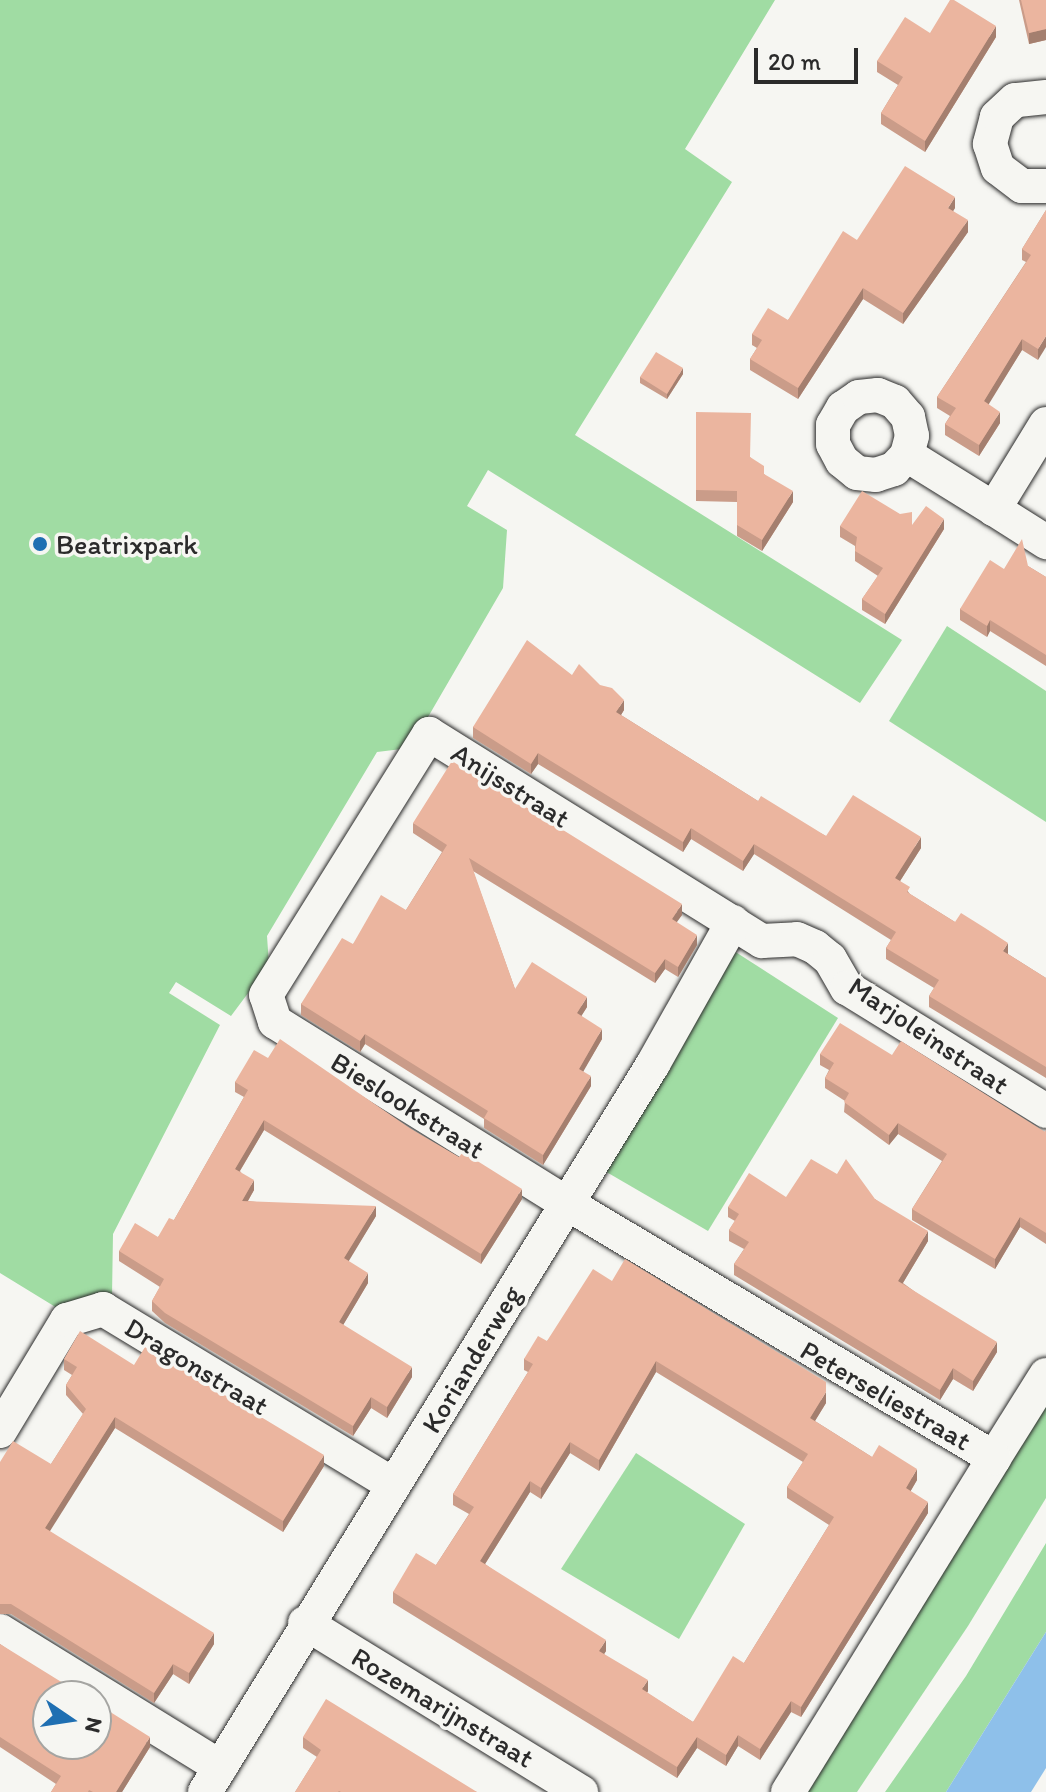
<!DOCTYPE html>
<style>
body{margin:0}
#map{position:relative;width:1046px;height:1792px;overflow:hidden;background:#f6f6f2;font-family:Itim,sans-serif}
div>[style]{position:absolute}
.green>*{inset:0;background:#a0dca3}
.water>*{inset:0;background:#8ec0ea}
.roads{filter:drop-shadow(0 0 2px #2b2b2b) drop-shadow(0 0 2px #2b2b2b)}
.minor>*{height:34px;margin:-17px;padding:0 17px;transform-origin:17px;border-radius:17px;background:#f6f6f2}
.wall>*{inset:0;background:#ca9c89}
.shaded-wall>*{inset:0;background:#a47f6f}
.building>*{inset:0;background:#ebb59f}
.dots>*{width:22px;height:22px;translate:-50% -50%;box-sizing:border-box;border:4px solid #f6f6f2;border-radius:50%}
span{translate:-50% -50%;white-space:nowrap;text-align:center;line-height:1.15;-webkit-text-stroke:7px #f6f6f2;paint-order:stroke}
.poi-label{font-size:28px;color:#2b2b2b}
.left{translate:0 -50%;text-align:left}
.street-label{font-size:28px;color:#2b2b2b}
.north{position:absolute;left:32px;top:1680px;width:80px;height:80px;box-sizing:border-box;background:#f6f6f2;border:2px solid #a5a5a2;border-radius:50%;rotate:103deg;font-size:22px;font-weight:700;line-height:32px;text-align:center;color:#2b2b2b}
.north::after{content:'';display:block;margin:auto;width:28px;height:36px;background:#1f6fb2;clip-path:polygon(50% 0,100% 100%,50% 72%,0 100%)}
.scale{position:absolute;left:754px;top:48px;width:104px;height:36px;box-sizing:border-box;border:4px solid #2b2b2b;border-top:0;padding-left:10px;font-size:24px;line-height:28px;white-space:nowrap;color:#2b2b2b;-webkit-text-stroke:6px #f6f6f2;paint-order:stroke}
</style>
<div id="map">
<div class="green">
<div style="clip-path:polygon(0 0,775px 0,685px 149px,732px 182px,575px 435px,902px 640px,860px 703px,488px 470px,467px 506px,507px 530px,503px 588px,410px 748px,377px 752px,267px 936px,269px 965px,231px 1016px,176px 982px,169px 993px,220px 1025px,113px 1234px,112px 1296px,62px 1311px,0 1273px)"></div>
<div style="clip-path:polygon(947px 626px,1046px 691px,1046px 822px,889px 721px)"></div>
<div style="clip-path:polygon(734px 951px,838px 1018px,708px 1231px,603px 1170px)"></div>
<div style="clip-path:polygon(1046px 1406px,1046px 1498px,968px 1626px,857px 1792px,808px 1792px)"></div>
<div style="clip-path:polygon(636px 1453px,745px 1524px,679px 1639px,561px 1569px)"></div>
<div style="clip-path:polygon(1046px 1543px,1046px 1632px,946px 1792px,885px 1792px,966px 1676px)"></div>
</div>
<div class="water">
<div style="clip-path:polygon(1046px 1632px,1046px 1768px,1031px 1792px,946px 1792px)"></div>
</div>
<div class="roads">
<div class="minor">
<div style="left:1046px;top:97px;width:31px;rotate:174deg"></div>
<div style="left:1015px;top:100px;width:25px;rotate:137deg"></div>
<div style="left:997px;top:117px;width:28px;rotate:105deg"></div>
<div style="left:990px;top:144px;width:25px;rotate:72deg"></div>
<div style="left:998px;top:168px;width:30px;rotate:37deg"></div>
<div style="left:1022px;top:186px;width:24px"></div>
<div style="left:1046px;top:424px;width:100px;rotate:121.5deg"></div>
<div style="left:994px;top:509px;width:62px;rotate:32.4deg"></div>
<div style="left:907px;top:455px;width:19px;rotate:133deg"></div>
<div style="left:894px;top:469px;width:19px;rotate:162deg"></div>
<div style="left:876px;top:475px;width:19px;rotate:-174deg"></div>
<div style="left:857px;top:473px;width:19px;rotate:-141deg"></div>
<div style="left:842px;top:461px;width:19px;rotate:-118deg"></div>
<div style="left:833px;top:444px;width:19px;rotate:-90deg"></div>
<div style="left:833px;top:425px;width:20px;rotate:-60deg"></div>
<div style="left:843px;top:408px;width:19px;rotate:-35deg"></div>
<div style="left:859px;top:397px;width:19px;rotate:-6deg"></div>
<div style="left:878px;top:395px;width:18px;rotate:22deg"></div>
<div style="left:895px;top:402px;width:20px;rotate:49deg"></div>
<div style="left:908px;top:417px;width:19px;rotate:78deg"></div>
<div style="left:912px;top:436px;width:20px;rotate:105deg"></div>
<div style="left:907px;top:455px;width:102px;rotate:31.8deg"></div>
<div style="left:0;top:1431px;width:130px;rotate:-58.9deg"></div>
<div style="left:67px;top:1320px;width:38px;rotate:-17deg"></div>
<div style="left:103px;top:1309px;width:340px;rotate:31.2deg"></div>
<div style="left:994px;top:1458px;width:98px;rotate:-57.9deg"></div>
<div style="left:305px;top:1623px;width:324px;rotate:31.5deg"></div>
<div style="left:0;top:1631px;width:259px;rotate:31.7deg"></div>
<div style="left:205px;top:1792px;width:855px;rotate:-58.39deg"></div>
<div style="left:653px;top:1064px;width:163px;rotate:-60.6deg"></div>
<div style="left:788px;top:1792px;width:392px;rotate:-58.3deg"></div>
<div style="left:994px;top:1458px;width:498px;rotate:-149.2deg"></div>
<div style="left:566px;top:1203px;width:343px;rotate:-148.1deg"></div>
<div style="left:275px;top:1022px;width:28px;rotate:-108deg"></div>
<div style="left:266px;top:995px;width:308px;rotate:-58deg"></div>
<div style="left:429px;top:734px;width:392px;rotate:31.9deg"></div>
<div style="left:762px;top:941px;width:35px;rotate:-3deg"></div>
<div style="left:797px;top:939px;width:20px;rotate:24deg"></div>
<div style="left:815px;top:947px;width:19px;rotate:39deg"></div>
<div style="left:830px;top:959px;width:34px;rotate:60deg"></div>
<div style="left:847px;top:988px;width:234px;rotate:31.7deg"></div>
</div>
</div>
<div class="wall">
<div style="clip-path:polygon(1019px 0,1046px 0,1046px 40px,1029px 44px)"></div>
<div style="clip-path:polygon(930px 33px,996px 37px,925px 152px,881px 124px,881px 113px,898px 85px,877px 72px,877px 61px)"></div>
<div style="clip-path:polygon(955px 208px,953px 211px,968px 232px,903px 324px,863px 299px,798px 399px,750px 370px,750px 359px,757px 348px,752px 345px,752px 334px,788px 320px,857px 240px)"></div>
<div style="clip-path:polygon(1046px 210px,1038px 360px,1022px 350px,988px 404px,1000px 423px,979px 456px,945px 435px,945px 424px,950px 416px,937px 408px,937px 397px,1026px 262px,1022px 260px,1022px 249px)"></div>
<div style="clip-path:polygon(683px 374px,667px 399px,640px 383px,640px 377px)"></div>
<div style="clip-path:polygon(696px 412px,750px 457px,764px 474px,793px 502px,762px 551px,737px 536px,737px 502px,696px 501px)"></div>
<div style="clip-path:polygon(912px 525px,944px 529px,885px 624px,862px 610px,862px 599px,878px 576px,855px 561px,855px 546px,840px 537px,840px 526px)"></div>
<div style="clip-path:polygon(1028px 566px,1046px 577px,1046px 666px,990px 631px,987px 637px,960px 620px,960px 609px,1004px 569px)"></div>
<div style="clip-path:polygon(572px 675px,624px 710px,621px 715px,758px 801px,826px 836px,921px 848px,900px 881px,910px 894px,955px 922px,1008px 953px,1008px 954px,1046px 978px,1046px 1078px,929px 1007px,929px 996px,934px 988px,886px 959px,886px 948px,891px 940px,754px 854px,743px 871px,691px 839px,683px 852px,538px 764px,531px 774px,473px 738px,473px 727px)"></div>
<div style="clip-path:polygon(413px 823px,682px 915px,676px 922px,697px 945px,678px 977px,665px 969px,655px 983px,473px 871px,515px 989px,587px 1007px,581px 1016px,602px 1039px,583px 1071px,591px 1086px,543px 1165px,484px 1128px,484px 1119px,365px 1044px,360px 1052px,301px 1015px,301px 1004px,353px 944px,406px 910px,442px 852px,413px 833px)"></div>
<div style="clip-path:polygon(820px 1054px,892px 1055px,1045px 1132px,1046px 1130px,1046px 1244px,1020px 1227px,995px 1269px,912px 1220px,912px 1209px,942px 1161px,898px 1134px,889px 1145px,844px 1112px,845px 1101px,825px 1088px,825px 1078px,829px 1070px,820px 1065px)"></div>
<div style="clip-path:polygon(268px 1058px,411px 1129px,522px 1199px,481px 1264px,264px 1130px,240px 1171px,254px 1190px,248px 1201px,376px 1216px,348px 1261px,368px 1283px,343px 1325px,412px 1377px,387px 1418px,371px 1408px,353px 1436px,165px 1323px,152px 1311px,152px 1301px,160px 1287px,119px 1261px,119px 1251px,158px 1237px,174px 1220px,244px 1097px,235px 1092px,235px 1082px)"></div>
<div style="clip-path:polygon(786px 1197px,875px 1199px,928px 1241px,903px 1283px,997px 1352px,973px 1391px,953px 1379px,940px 1400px,734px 1275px,734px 1264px,744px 1249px,729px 1241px,729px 1230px,735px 1221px,728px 1217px,728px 1207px)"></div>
<div style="clip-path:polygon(evenodd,612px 1281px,826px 1403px,815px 1421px,872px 1457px,917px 1480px,910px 1492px,928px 1513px,801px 1717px,791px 1712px,760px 1760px,738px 1746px,726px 1766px,697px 1748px,677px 1778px,393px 1603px,393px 1592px,436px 1565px,469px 1514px,453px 1505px,453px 1494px,528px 1372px,524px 1370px,524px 1359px,547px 1341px,612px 1281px,656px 1372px,803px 1462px,787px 1487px,787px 1498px,829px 1525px,744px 1663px,693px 1722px,647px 1693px,648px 1691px,604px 1654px,606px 1651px,485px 1564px,530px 1492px,541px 1499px,570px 1453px,599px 1471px,656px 1372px)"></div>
<div style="clip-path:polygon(64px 1359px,134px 1365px,324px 1466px,283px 1532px,115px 1428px,49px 1531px,214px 1644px,189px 1684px,173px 1674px,154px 1703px,11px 1614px,0 1614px,0 1462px,51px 1464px,83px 1414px,66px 1395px,66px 1385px,72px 1375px,64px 1370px)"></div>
<div style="clip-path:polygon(0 1644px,150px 1747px,122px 1792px,51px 1792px,56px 1784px,0 1747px)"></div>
<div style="clip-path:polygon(303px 1737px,477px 1792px,295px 1792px,317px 1757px,303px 1748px)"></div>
</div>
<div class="shaded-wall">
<div style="clip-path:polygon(996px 26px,996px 37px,925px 152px,925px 141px)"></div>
<div style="clip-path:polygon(1046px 29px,1046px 40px,1029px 44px,1029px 33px)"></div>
<div style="clip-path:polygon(955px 197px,955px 208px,948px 219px,948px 208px)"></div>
<div style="clip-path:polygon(968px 220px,968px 232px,903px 324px,903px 313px)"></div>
<div style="clip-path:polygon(863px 288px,863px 299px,798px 399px,798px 388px)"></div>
<div style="clip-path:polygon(1046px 336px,1046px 347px,1038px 360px,1038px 349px)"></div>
<div style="clip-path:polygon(1022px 339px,1022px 350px,984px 412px,984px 401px)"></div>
<div style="clip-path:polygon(683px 368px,683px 374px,667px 399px,667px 394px)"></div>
<div style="clip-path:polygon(1000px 412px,1000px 423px,979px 456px,979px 445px)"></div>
<div style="clip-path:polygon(793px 491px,793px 502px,762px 551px,762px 540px)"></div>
<div style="clip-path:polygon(944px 519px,944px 529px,885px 624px,885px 614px)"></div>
<div style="clip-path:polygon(990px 620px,990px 631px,987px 637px,987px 626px)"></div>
<div style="clip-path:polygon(624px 700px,624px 710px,616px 723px,616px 712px)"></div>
<div style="clip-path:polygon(538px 753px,538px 764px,531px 774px,531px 764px)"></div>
<div style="clip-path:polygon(691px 828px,691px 839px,683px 852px,683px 842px)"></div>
<div style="clip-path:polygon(921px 837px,921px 848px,895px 889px,895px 878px)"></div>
<div style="clip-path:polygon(754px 844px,754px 854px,743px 871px,743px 861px)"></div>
<div style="clip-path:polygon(682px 904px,682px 915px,672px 929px,672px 919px)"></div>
<div style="clip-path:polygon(697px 935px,697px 945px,678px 977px,678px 967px)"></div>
<div style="clip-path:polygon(1008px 943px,1008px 953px,1003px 962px,1003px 951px)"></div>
<div style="clip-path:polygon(665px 959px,665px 969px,655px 983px,655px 973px)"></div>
<div style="clip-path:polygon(587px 997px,587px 1007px,577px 1023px,577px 1013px)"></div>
<div style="clip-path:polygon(602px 1029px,602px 1039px,579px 1079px,579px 1069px)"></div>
<div style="clip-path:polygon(365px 1034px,365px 1044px,360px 1052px,360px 1041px)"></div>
<div style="clip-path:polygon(591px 1076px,591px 1086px,543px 1165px,543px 1155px)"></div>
<div style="clip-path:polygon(264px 1120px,264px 1130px,235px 1179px,235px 1169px)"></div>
<div style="clip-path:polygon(898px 1123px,898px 1134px,889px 1145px,889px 1135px)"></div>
<div style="clip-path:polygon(254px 1180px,254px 1190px,242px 1211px,242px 1201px)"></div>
<div style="clip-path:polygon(522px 1189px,522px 1199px,481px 1264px,481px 1254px)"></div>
<div style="clip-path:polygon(376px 1206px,376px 1216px,344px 1269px,344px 1258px)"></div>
<div style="clip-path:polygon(1020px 1217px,1020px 1227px,995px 1269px,995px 1259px)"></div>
<div style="clip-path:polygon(928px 1231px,928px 1241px,898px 1291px,898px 1281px)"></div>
<div style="clip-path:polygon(368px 1273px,368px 1283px,339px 1332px,339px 1322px)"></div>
<div style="clip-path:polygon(997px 1342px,997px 1352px,973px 1391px,973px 1381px)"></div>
<div style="clip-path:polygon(656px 1361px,656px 1372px,599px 1471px,599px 1460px)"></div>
<div style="clip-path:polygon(412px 1367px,412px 1377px,387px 1418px,387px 1407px)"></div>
<div style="clip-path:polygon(953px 1368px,953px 1379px,940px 1400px,940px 1390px)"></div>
<div style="clip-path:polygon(826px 1392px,826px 1403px,810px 1429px,810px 1418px)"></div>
<div style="clip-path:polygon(371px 1397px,371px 1408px,353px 1436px,353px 1426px)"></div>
<div style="clip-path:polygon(115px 1417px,115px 1428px,45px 1539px,45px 1528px)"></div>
<div style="clip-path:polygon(570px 1442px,570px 1453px,541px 1499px,541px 1488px)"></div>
<div style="clip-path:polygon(324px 1455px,324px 1466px,283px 1532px,283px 1521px)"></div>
<div style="clip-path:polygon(917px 1469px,917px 1480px,906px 1499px,906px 1488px)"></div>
<div style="clip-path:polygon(530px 1481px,530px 1492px,480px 1572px,480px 1561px)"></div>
<div style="clip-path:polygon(928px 1502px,928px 1513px,801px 1717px,801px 1707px)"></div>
<div style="clip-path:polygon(214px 1633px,214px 1644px,189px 1684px,189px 1673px)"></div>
<div style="clip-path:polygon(606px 1640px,606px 1651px,599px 1662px,599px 1651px)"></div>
<div style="clip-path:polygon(173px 1664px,173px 1674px,154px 1703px,154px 1693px)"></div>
<div style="clip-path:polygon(648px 1680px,648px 1691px,642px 1700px,642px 1689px)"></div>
<div style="clip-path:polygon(791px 1701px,791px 1712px,760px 1760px,760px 1749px)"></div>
<div style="clip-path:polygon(738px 1735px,738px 1746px,726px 1766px,726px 1755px)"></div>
<div style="clip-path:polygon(150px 1737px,150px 1747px,122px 1792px,116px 1792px)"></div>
<div style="clip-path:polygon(697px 1737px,697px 1748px,677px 1778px,677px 1767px)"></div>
</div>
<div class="building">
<div style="clip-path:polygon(950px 0,954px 0,996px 26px,925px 141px,881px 113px,903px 77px,877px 61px,905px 17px,930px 33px)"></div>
<div style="clip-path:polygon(1021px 0,1046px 0,1046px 29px,1029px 33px)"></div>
<div style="clip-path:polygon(905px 166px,955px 197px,948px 208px,968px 220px,903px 313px,863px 288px,798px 388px,750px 359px,762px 340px,752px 334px,768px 308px,788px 320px,843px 231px,857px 240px)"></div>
<div style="clip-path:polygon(1046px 210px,1046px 336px,1038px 349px,1022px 339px,984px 401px,1000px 412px,979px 445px,945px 424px,956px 408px,937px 397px,1031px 255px,1022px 249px)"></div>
<div style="clip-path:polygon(656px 352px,683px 368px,667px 394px,640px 377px)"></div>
<div style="clip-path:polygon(696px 412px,751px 413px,750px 457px,764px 466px,764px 474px,793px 491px,762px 540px,737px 525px,737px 491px,696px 490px)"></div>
<div style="clip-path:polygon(862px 491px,900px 514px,912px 512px,912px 525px,926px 506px,944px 519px,885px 614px,862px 599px,883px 568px,855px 551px,857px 537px,840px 526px)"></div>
<div style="clip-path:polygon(1022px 539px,1028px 566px,1046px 577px,1046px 655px,990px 620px,987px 626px,960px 609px,990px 560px,1004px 569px)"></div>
<div style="clip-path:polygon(527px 640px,572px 675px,579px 664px,600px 685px,612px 688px,624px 700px,616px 712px,758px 801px,761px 796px,826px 836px,853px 795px,921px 837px,895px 878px,910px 887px,907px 892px,955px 922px,961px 913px,985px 928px,1008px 943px,1003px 951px,1046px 978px,1046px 1067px,929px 996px,939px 980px,886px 948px,896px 932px,754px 844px,743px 861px,691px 828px,683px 842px,538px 753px,531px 764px,473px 727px)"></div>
<div style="clip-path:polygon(452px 761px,682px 904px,672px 919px,697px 935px,678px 967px,665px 959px,655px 973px,469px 858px,515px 989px,532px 962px,587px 997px,577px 1013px,602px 1029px,579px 1069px,591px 1076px,543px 1155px,484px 1118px,488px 1111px,365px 1034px,360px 1041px,301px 1004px,342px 938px,353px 944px,381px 895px,406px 910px,447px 845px,413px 823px)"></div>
<div style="clip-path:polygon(840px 1023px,892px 1055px,901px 1041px,1045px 1132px,1046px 1130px,1046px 1233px,1020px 1217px,995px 1259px,912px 1209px,947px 1154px,898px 1123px,889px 1135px,844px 1102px,849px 1093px,825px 1078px,834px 1063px,820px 1054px)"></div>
<div style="clip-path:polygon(280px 1039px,411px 1129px,459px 1157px,463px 1152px,522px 1189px,481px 1254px,264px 1120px,235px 1169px,254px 1180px,242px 1201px,376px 1206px,344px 1258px,368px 1273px,339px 1322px,412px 1367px,387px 1407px,371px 1397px,353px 1426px,165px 1313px,152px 1301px,164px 1279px,119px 1251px,135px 1223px,158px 1237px,169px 1218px,174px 1220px,248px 1090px,235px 1082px,254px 1050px,268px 1058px)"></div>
<div style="clip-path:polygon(811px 1159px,837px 1174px,846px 1159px,875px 1199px,928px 1231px,898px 1281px,997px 1342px,973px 1381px,953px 1368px,940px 1390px,734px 1264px,749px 1242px,729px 1230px,739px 1214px,728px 1207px,749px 1173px,786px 1197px)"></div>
<div style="clip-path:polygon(evenodd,625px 1259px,826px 1382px,826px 1392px,810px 1418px,872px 1457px,879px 1445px,917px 1469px,906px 1488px,928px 1502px,801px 1707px,791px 1701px,760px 1749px,738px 1735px,726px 1755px,697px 1737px,677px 1767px,393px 1592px,416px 1553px,436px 1565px,474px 1507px,453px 1494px,533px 1364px,524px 1359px,538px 1336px,547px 1341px,593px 1269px,612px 1281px,625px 1259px,656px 1361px,808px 1454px,787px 1487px,834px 1517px,744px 1663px,733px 1656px,693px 1722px,642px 1689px,648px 1680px,599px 1651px,606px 1640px,480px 1561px,530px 1481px,541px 1488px,570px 1442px,599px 1460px,656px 1361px)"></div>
<div style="clip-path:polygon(80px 1331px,134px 1365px,145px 1347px,324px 1455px,283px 1521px,115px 1417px,45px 1528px,214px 1633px,189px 1673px,173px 1664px,154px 1693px,11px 1604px,0 1604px,0 1462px,13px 1441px,51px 1464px,86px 1409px,66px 1385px,77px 1367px,64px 1359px)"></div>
<div style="clip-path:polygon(0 1644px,84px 1696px,48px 1696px,48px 1744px,96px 1744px,96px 1703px,150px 1737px,116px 1792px,93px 1792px,89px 1790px,88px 1792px,51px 1792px,61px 1776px,0 1737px)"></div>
<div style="clip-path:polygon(326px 1699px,477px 1792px,341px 1792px,339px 1791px,338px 1792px,295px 1792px,321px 1750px,303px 1737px)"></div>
</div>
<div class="dots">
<div style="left:40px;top:544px;background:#1f6fb2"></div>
</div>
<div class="poi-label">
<span class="left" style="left:56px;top:544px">Beatrixpark</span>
</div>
<div class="street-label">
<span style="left:511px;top:785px;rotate:32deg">Anijsstraat</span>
<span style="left:929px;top:1035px;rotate:34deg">Marjoleinstraat</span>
<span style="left:408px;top:1105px;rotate:32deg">Bieslookstraat</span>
<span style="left:471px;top:1359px;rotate:-59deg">Korianderweg</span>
<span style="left:197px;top:1366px;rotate:31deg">Dragonstraat</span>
<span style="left:886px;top:1395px;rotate:30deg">Peterseliestraat</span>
<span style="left:443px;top:1707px;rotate:31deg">Rozemarijnstraat</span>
</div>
<div class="north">N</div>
<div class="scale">20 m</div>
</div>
